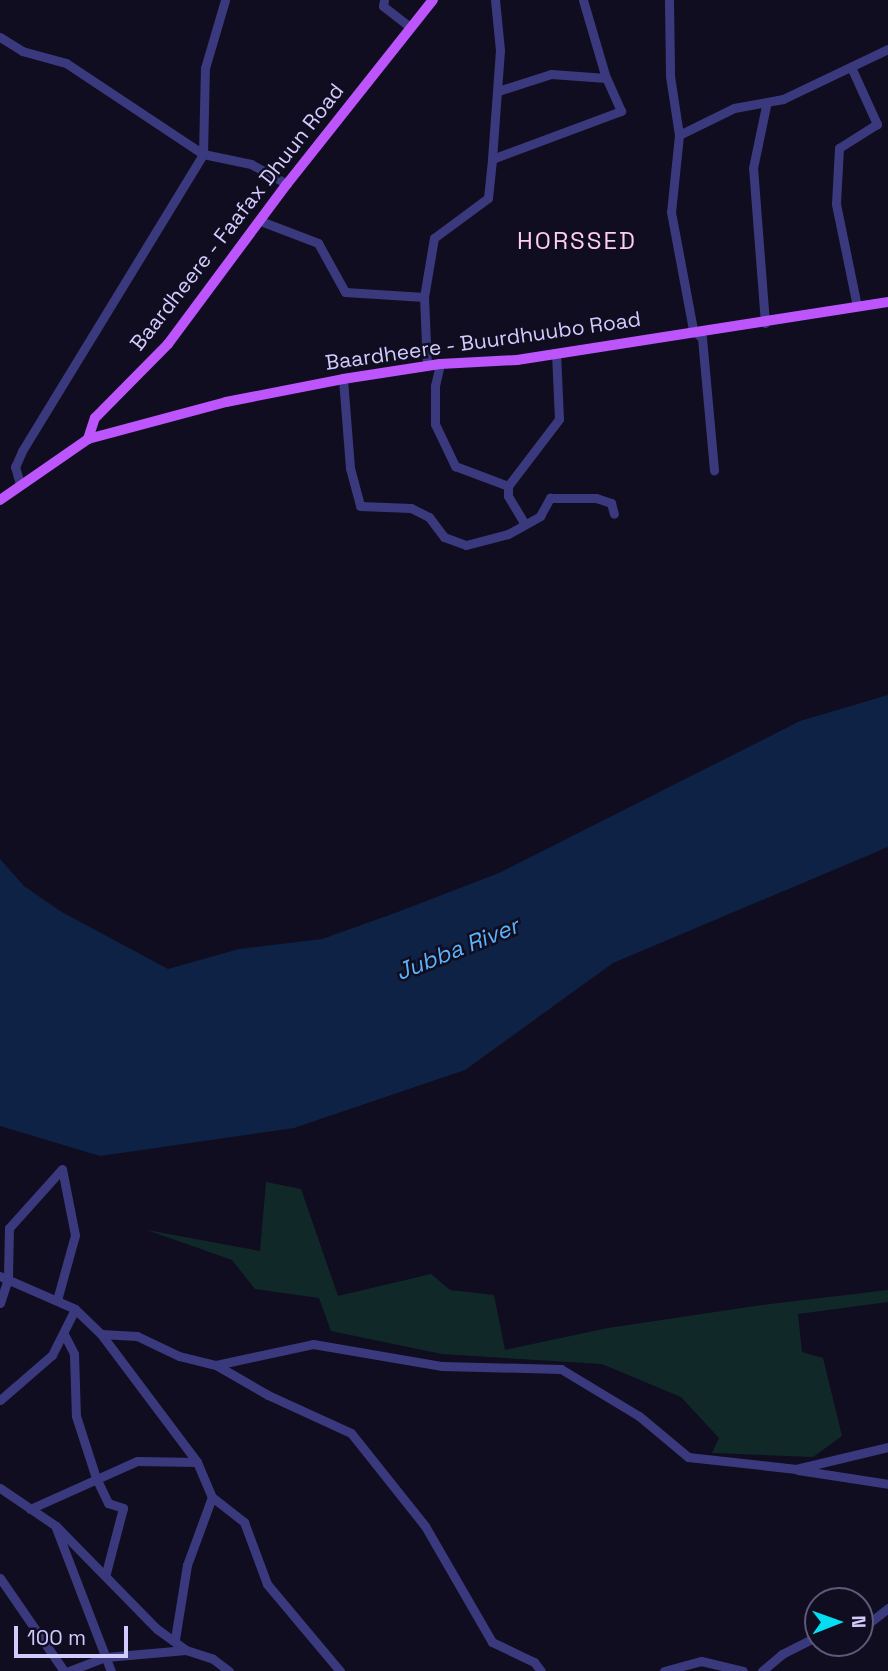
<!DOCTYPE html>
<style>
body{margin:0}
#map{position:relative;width:888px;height:1671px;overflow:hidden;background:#100d20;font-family:"Space Grotesk",sans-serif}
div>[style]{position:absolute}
.green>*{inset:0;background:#102928}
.water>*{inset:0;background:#0d2244}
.minor>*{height:9px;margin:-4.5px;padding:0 4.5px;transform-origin:4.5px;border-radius:4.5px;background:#3b397e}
.major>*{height:10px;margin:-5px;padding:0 5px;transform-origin:5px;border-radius:5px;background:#bc55fc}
span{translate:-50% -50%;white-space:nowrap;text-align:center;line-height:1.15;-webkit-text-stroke:5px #100d20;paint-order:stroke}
.street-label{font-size:21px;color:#d2ccfe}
.water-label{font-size:23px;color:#5cb4fc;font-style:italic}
.quarter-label{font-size:24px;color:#feceed;letter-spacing:2px}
.north{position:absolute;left:804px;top:1587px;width:70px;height:70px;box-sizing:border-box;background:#100d20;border:2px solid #5e5979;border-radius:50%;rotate:89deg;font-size:19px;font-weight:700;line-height:28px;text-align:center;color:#d2ccfe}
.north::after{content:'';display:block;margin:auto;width:24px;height:32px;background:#04ddf2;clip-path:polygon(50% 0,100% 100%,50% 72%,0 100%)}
.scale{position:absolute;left:14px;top:1626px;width:114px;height:32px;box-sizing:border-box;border:4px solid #d2ccfe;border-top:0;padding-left:9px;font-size:21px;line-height:24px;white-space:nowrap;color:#d2ccfe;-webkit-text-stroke:5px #100d20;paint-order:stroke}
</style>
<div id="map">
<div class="green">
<div style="clip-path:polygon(266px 1182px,301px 1189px,338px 1296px,431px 1274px,450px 1290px,494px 1295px,505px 1350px,608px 1328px,762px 1305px,888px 1290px,888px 1302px,798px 1314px,802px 1352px,823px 1358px,842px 1436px,813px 1457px,712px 1453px,719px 1438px,681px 1397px,602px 1364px,442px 1354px,331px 1331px,319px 1298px,255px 1289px,232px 1260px,147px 1230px,260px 1251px)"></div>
</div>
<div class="water">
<div style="clip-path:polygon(888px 695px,888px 847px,613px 963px,465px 1070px,294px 1128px,100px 1156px,0 1126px,0 859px,24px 886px,60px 911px,168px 969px,239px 949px,322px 939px,395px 913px,499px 873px,800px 721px)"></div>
</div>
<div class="minor">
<div style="left:384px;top:0;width:6px;rotate:99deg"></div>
<div style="left:383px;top:6px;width:33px;rotate:38deg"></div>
<div style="left:583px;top:0;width:81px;rotate:73.6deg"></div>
<div style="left:669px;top:0;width:76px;rotate:89.2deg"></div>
<div style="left:670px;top:76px;width:60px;rotate:81.3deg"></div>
<div style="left:679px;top:135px;width:77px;rotate:95.9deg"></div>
<div style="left:671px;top:212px;width:120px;rotate:79.4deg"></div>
<div style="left:693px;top:330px;width:12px;rotate:42deg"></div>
<div style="left:702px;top:338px;width:133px;rotate:84.8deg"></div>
<div style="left:0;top:37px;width:26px;rotate:32deg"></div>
<div style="left:22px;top:51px;width:46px;rotate:15.3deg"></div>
<div style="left:66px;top:63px;width:164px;rotate:33.6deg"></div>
<div style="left:203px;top:154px;width:49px;rotate:11.8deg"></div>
<div style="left:251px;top:164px;width:41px;rotate:29.1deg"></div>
<div style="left:851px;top:67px;width:63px;rotate:65.5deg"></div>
<div style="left:877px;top:124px;width:45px;rotate:147.7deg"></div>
<div style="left:839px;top:148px;width:56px;rotate:93.1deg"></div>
<div style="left:836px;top:204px;width:104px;rotate:78.4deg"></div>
<div style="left:679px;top:135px;width:61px;rotate:-26.1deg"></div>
<div style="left:734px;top:108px;width:50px;rotate:-10.4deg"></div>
<div style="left:783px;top:99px;width:116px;rotate:-25.5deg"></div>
<div style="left:492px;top:159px;width:109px;rotate:-85.8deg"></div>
<div style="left:500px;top:50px;width:50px;rotate:-95.7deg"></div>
<div style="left:263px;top:222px;width:59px;rotate:20.9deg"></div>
<div style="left:318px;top:243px;width:56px;rotate:61.1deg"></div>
<div style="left:345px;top:292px;width:79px;rotate:3.6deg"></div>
<div style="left:765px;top:323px;width:155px;rotate:-94.4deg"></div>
<div style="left:753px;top:168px;width:63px;rotate:-78.2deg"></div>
<div style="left:440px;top:364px;width:23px;rotate:103deg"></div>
<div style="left:435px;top:386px;width:38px;rotate:90deg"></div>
<div style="left:435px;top:424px;width:47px;rotate:64.5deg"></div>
<div style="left:455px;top:466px;width:57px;rotate:20.7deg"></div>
<div style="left:508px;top:486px;width:84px;rotate:-52.7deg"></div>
<div style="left:559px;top:419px;width:66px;rotate:-92.6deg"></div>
<div style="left:427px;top:366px;width:69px;rotate:-92.5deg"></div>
<div style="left:424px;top:297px;width:60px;rotate:-80.4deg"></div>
<div style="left:434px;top:238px;width:67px;rotate:-36.5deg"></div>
<div style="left:488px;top:198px;width:39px;rotate:-84deg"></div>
<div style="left:492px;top:159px;width:138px;rotate:-20.4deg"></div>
<div style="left:621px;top:111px;width:36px;rotate:-114deg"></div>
<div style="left:606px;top:78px;width:55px;rotate:-175.8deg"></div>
<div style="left:551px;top:74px;width:56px;rotate:162.2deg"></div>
<div style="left:343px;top:379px;width:89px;rotate:85.5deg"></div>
<div style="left:350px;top:468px;width:39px;rotate:75deg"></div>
<div style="left:360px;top:506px;width:51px;rotate:2.2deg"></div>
<div style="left:411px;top:508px;width:20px;rotate:27deg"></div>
<div style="left:429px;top:517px;width:25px;rotate:53deg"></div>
<div style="left:444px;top:537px;width:23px;rotate:20deg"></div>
<div style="left:466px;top:545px;width:43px;rotate:-14.7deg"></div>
<div style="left:508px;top:534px;width:37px;rotate:-29deg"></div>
<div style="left:540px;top:516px;width:21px;rotate:-61deg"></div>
<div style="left:550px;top:498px;width:46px"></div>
<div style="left:596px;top:498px;width:16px;rotate:18deg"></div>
<div style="left:611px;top:503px;width:11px;rotate:75deg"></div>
<div style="left:20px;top:484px;width:18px;rotate:-106deg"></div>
<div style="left:15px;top:467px;width:17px;rotate:-66deg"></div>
<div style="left:22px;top:451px;width:348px;rotate:-58.6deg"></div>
<div style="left:203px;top:154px;width:86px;rotate:-88.7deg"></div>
<div style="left:205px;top:68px;width:71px;rotate:-73.6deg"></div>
<div style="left:508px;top:486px;width:10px;rotate:90deg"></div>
<div style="left:508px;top:496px;width:31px;rotate:59deg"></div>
<div style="left:0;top:1276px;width:82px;rotate:23.7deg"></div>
<div style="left:75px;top:1309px;width:36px;rotate:44deg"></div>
<div style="left:101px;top:1334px;width:36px;rotate:3deg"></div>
<div style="left:137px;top:1336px;width:47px;rotate:25.5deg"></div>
<div style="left:179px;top:1356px;width:38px;rotate:14deg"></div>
<div style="left:216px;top:1365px;width:99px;rotate:-12.2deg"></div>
<div style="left:313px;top:1344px;width:131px;rotate:9.7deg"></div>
<div style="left:442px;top:1366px;width:119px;rotate:1.4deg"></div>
<div style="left:561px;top:1369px;width:91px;rotate:31.1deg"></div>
<div style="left:639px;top:1416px;width:64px;rotate:39.9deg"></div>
<div style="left:688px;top:1457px;width:109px;rotate:6.3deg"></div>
<div style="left:796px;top:1469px;width:95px;rotate:-13.4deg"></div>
<div style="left:57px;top:1300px;width:67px;rotate:-74.5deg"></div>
<div style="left:75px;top:1235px;width:67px;rotate:-101.1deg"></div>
<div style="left:0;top:1303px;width:26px;rotate:-72deg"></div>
<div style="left:8px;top:1278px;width:50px;rotate:-88.9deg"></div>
<div style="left:9px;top:1228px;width:79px;rotate:-48.1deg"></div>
<div style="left:101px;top:1334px;width:160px;rotate:53.1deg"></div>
<div style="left:197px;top:1462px;width:38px;rotate:67deg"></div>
<div style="left:212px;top:1497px;width:41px;rotate:38deg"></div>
<div style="left:244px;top:1522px;width:66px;rotate:69.6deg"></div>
<div style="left:267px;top:1584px;width:114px;rotate:50deg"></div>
<div style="left:65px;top:1336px;width:20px;rotate:63deg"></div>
<div style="left:74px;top:1354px;width:62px;rotate:88.2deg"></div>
<div style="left:76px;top:1416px;width:65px;rotate:72.1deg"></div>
<div style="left:96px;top:1478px;width:28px;rotate:64deg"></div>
<div style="left:108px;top:1503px;width:16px;rotate:18deg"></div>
<div style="left:123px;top:1508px;width:67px;rotate:104.7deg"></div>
<div style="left:216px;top:1365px;width:60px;rotate:30deg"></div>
<div style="left:268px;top:1395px;width:91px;rotate:24.6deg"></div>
<div style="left:351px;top:1433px;width:119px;rotate:51.5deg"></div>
<div style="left:425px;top:1526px;width:134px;rotate:60deg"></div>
<div style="left:492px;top:1642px;width:47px;rotate:25.5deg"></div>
<div style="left:534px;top:1662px;width:11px;rotate:52deg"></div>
<div style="left:0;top:1400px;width:69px;rotate:-40.9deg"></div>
<div style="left:52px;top:1355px;width:51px;rotate:-63.4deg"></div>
<div style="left:798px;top:1470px;width:91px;rotate:8.8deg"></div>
<div style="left:0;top:1488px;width:68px;rotate:34.2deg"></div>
<div style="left:56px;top:1526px;width:144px;rotate:45.6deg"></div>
<div style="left:157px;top:1629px;width:36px;rotate:36deg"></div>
<div style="left:186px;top:1650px;width:28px;rotate:18deg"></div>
<div style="left:213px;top:1659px;width:20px;rotate:37deg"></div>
<div style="left:30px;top:1509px;width:117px;rotate:-24.2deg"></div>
<div style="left:137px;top:1461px;width:60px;rotate:1deg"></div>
<div style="left:56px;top:1528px;width:153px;rotate:69deg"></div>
<div style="left:0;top:1578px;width:113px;rotate:55.5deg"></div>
<div style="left:860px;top:1630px;width:36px;rotate:-38deg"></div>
<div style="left:175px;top:1639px;width:75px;rotate:-80.8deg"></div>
<div style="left:187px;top:1565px;width:72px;rotate:-69.8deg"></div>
<div style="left:69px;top:1671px;width:40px;rotate:-21deg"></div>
<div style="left:106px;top:1657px;width:80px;rotate:-5deg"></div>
<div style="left:664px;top:1671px;width:38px;rotate:-15deg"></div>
<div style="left:701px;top:1661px;width:43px;rotate:13.4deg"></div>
<div style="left:762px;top:1671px;width:26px;rotate:-40deg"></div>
<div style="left:782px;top:1654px;width:40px;rotate:-26.6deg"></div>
</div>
<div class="major">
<div style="left:88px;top:439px;width:143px;rotate:-15deg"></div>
<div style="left:226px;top:402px;width:119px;rotate:-11.1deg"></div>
<div style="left:343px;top:379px;width:98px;rotate:-8.8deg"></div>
<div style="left:440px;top:364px;width:77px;rotate:-3deg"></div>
<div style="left:517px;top:360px;width:376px;rotate:-8.9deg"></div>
<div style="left:0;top:500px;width:107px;rotate:-34.7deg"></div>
<div style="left:88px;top:439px;width:22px;rotate:-72deg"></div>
<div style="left:95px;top:418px;width:104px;rotate:-45.4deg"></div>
<div style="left:168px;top:344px;width:199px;rotate:-53.4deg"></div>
<div style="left:287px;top:184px;width:235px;rotate:-51.6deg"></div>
</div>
<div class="street-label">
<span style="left:237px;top:217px;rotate:-52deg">Baardheere - Faafax Dhuun Road</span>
<span style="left:483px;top:341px;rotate:-8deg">Baardheere - Buurdhuubo Road</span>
</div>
<div class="water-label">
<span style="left:457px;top:949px;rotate:-22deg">Jubba River</span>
</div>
<div class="quarter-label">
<span style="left:577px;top:241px">HORSSED</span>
</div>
<div class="north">N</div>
<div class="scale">100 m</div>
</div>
